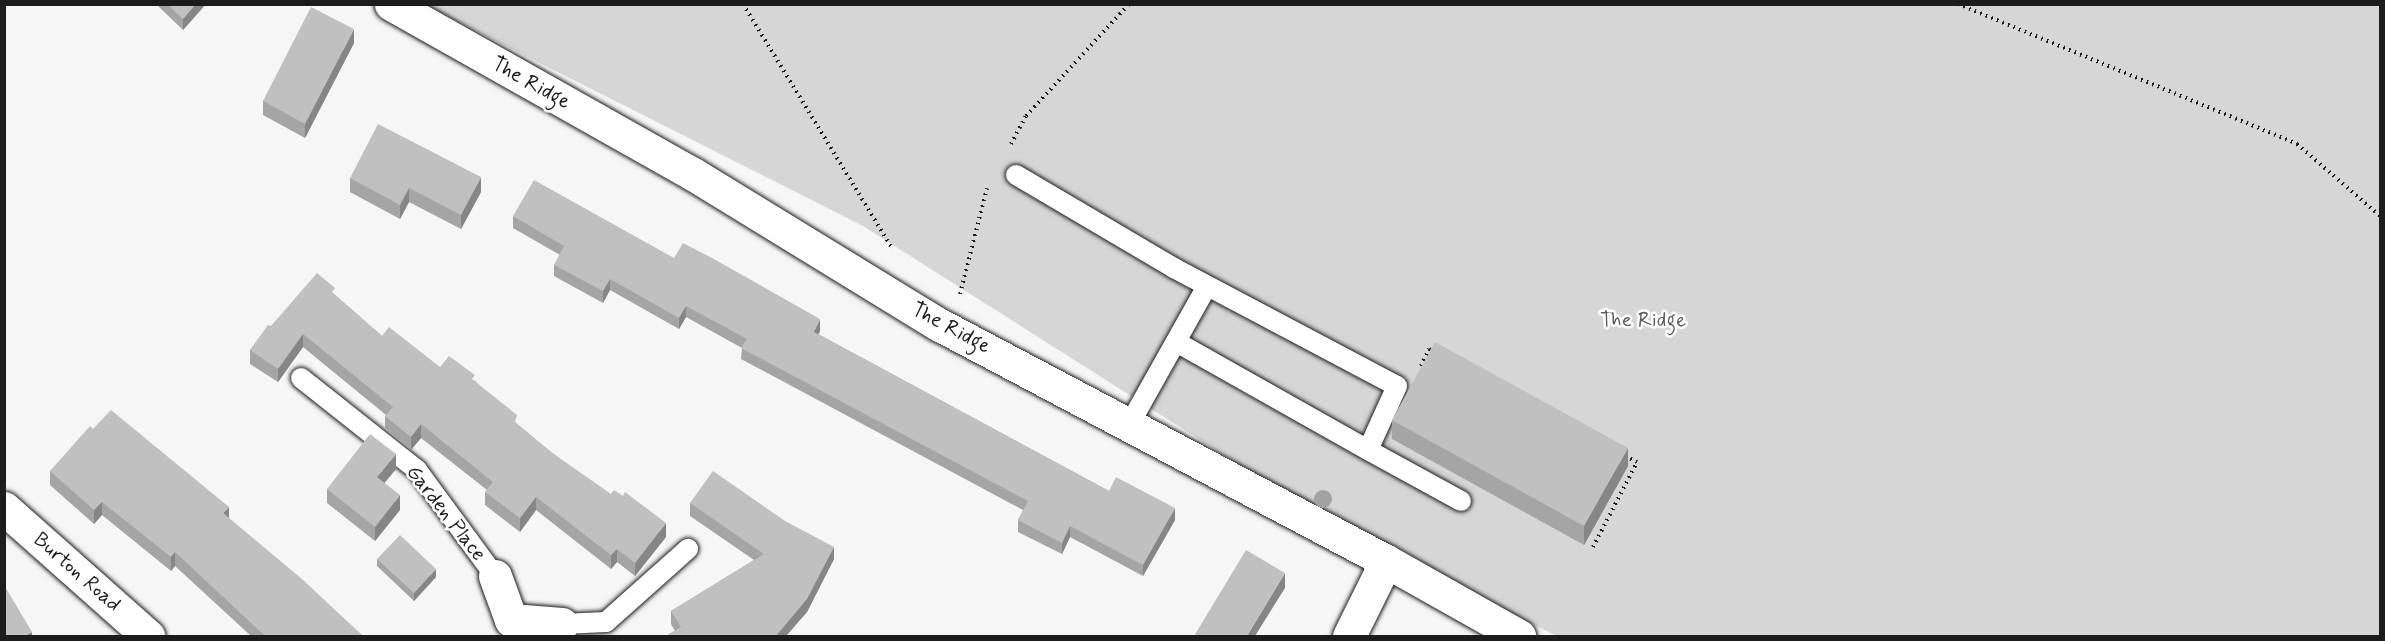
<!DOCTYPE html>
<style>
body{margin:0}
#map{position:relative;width:2385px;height:641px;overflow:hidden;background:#f6f6f6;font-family:Mynerve,sans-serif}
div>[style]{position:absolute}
.green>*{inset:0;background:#d6d6d6}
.path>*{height:4px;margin-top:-2px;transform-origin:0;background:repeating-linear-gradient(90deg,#1c1c1c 0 1.5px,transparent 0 6px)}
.roads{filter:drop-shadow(0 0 2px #1c1c1c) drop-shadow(0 0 2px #1c1c1c)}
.service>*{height:20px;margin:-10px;padding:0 10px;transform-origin:10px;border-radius:10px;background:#fff}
.minor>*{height:33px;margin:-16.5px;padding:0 16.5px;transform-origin:16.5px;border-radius:16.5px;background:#fff}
.trees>*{width:18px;height:18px;margin:-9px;border-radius:50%;background:#a2a2a2}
.wall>*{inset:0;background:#a5a5a5}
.shaded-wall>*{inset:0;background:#868686}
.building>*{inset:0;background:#c0c0c0}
span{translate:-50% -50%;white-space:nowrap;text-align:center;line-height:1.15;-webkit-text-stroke:5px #fff;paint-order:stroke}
.street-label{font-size:21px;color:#1c1c1c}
.park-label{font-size:21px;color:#5d5d5d}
.frame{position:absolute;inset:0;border:6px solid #1c1c1c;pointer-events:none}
</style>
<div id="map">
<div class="green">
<div style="clip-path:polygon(425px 5px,2380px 5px,2380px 636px,1557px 636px,1350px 535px,863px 226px)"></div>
</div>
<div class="path">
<div style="left:743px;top:4px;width:288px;rotate:58.6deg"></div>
<div style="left:1958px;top:4px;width:367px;rotate:22.4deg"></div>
<div style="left:2297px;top:144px;width:110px;rotate:40.9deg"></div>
<div style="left:1011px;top:144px;width:32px;rotate:-62deg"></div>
<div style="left:1026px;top:116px;width:152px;rotate:-47.4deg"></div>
<div style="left:960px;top:294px;width:109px;rotate:-75.7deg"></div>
<div style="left:1421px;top:366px;width:19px;rotate:-65deg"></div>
<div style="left:1429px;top:349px;width:7px;rotate:27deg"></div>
<div style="left:1593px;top:547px;width:96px;rotate:-62.6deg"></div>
<div style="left:1637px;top:462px;width:16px;rotate:-153deg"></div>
</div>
<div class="roads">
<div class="service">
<div style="left:1016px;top:175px;width:183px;rotate:30.5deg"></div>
<div style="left:1174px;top:268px;width:252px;rotate:27.9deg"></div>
<div style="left:1397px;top:386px;width:70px;rotate:114.4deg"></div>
<div style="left:1368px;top:450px;width:220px;rotate:-150.6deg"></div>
<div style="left:301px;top:378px;width:148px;rotate:38.4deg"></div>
<div style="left:417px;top:470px;width:132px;rotate:53.7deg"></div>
<div style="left:1129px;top:425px;width:159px;rotate:-60.7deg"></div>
<div style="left:1368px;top:450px;width:106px;rotate:28.7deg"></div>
<div style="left:562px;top:624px;width:44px;rotate:-2.6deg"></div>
<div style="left:606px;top:622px;width:110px;rotate:-41.7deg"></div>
</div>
<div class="minor">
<div style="left:391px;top:4px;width:347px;rotate:29.4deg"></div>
<div style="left:693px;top:174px;width:287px;rotate:31.5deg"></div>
<div style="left:938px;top:324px;width:507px;rotate:27.88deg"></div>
<div style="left:1386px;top:561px;width:153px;rotate:29.4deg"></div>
<div style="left:4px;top:508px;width:193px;rotate:41.6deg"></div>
<div style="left:495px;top:576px;width:47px;rotate:70deg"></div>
<div style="left:511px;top:620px;width:51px;rotate:4.5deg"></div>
<div style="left:1349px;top:636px;width:84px;rotate:-63.7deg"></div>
</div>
</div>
<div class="trees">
<div style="left:1323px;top:499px"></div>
</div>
<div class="wall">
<div style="clip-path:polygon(156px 4px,206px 4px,183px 30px)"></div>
<div style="clip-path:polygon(354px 43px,305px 138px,263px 115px,263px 101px)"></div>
<div style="clip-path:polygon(350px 178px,481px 192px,461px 229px,409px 202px,400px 219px,350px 192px)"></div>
<div style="clip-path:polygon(513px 216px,674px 258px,820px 331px,818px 334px,1109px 491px,1175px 520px,1143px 576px,1070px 537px,1062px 554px,1018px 532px,1018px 520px,1023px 510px,741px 359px,742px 348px,686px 317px,679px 329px,610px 290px,603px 303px,554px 276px,554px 265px,560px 255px,513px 228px)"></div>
<div style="clip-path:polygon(335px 295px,382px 336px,440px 367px,475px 381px,517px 424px,551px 452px,666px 537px,635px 576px,617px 562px,611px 569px,536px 510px,520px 532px,485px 505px,485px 492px,487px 490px,421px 438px,411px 450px,385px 429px,385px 416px,386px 415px,303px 347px,278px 382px,250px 364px,250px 350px,271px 326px)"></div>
<div style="clip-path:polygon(1392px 420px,1628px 466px,1584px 545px,1392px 439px)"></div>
<div style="clip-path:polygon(93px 429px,229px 519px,363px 636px,251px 636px,175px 566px,171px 571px,102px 515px,94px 524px,50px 485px,50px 471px)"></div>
<div style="clip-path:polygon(396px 469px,384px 483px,400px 510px,375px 541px,327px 503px,327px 489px)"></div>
<div style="clip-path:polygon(690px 503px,834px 559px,807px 612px,786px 636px,666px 636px,675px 631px,671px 624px,671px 611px,754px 560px,690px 516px)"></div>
<div style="clip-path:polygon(377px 559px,436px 577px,414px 601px,377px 566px)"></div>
</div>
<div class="shaded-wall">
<div style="clip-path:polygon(196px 4px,206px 4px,183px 30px,183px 19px)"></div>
<div style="clip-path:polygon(354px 29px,354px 43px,305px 138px,305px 124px)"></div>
<div style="clip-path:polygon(481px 177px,481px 192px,461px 229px,461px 215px)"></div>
<div style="clip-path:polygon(409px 188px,409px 202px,400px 219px,400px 205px)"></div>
<div style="clip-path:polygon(610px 279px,610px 290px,603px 303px,603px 291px)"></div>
<div style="clip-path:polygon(686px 306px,686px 317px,679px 329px,679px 318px)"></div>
<div style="clip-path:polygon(820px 319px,820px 331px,814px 343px,814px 332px)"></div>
<div style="clip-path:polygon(303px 334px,303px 347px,278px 382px,278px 369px)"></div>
<div style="clip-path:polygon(421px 424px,421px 438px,411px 450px,411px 437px)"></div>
<div style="clip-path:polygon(1628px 448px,1628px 466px,1584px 545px,1584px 526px)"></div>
<div style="clip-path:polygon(396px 454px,396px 469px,377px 492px,377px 477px)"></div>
<div style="clip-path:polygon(400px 495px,400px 510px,375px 541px,375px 527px)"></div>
<div style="clip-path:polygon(536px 497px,536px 510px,520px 532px,520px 518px)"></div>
<div style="clip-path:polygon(102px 502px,102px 515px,94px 524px,94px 510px)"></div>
<div style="clip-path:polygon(229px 507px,229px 520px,223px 513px)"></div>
<div style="clip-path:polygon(1175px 508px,1175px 520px,1143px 576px,1143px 565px)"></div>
<div style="clip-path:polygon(666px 523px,666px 537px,635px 576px,635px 563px)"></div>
<div style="clip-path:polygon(1070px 526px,1070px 537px,1062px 554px,1062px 543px)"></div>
<div style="clip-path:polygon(834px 547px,834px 559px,807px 612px,786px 636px,776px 636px)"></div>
<div style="clip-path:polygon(617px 549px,617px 562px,611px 569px,611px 555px)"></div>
<div style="clip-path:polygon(175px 552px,175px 566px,171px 571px,171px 557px)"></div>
<div style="clip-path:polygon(436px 569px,436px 577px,414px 601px,414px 593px)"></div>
<div style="clip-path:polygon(1285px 573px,1285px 588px,1255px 636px,1247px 636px)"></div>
<div style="clip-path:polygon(32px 632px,32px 636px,24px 636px)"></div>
</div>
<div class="building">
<div style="clip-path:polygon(167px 4px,196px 4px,183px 19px)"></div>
<div style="clip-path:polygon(311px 7px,354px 29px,305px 124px,263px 101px)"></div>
<div style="clip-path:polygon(378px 124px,481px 177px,461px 215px,409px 188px,400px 205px,350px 178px)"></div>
<div style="clip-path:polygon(534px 180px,674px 258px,683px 243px,712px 258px,820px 319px,814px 332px,1109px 491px,1116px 477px,1175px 508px,1143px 565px,1070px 526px,1062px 543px,1018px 520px,1028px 501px,741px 348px,747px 339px,686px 306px,679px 318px,610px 279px,603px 291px,554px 265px,564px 246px,513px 216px)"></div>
<div style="clip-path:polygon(317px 273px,335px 288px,332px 292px,382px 336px,389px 327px,440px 367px,449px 356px,475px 375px,472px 379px,517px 415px,515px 422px,551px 452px,611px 494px,614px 490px,623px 496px,625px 492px,666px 523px,635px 563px,617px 549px,611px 555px,536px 497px,520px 518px,485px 492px,493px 482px,421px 424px,411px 437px,385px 416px,393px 407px,303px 334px,278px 369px,250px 350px,268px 325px,271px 326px)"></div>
<div style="clip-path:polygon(1435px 342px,1628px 448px,1584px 526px,1392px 420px)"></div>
<div style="clip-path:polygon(111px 410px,229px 507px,223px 513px,302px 579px,363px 636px,265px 636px,175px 552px,171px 557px,102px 502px,94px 510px,50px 471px,90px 426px,93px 429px)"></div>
<div style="clip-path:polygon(370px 434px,396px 454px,377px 477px,400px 495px,375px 527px,327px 489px)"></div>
<div style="clip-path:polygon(713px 471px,785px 521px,834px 547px,807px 599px,776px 636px,666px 636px,681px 627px,671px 611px,764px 554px,690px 503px)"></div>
<div style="clip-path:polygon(400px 535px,436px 569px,414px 593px,377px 559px)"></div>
<div style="clip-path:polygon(1246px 550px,1285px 573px,1247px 636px,1194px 636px)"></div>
<div style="clip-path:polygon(4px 585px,32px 632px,24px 636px,4px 636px)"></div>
</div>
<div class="street-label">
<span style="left:531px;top:83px;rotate:29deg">The Ridge</span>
<span style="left:951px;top:328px;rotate:28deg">The Ridge</span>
<span style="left:446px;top:513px;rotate:52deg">Garden Place</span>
<span style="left:77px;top:572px;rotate:41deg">Burton Road</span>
</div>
<div class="park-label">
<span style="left:1643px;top:320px">The Ridge</span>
</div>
<div class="frame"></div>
</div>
